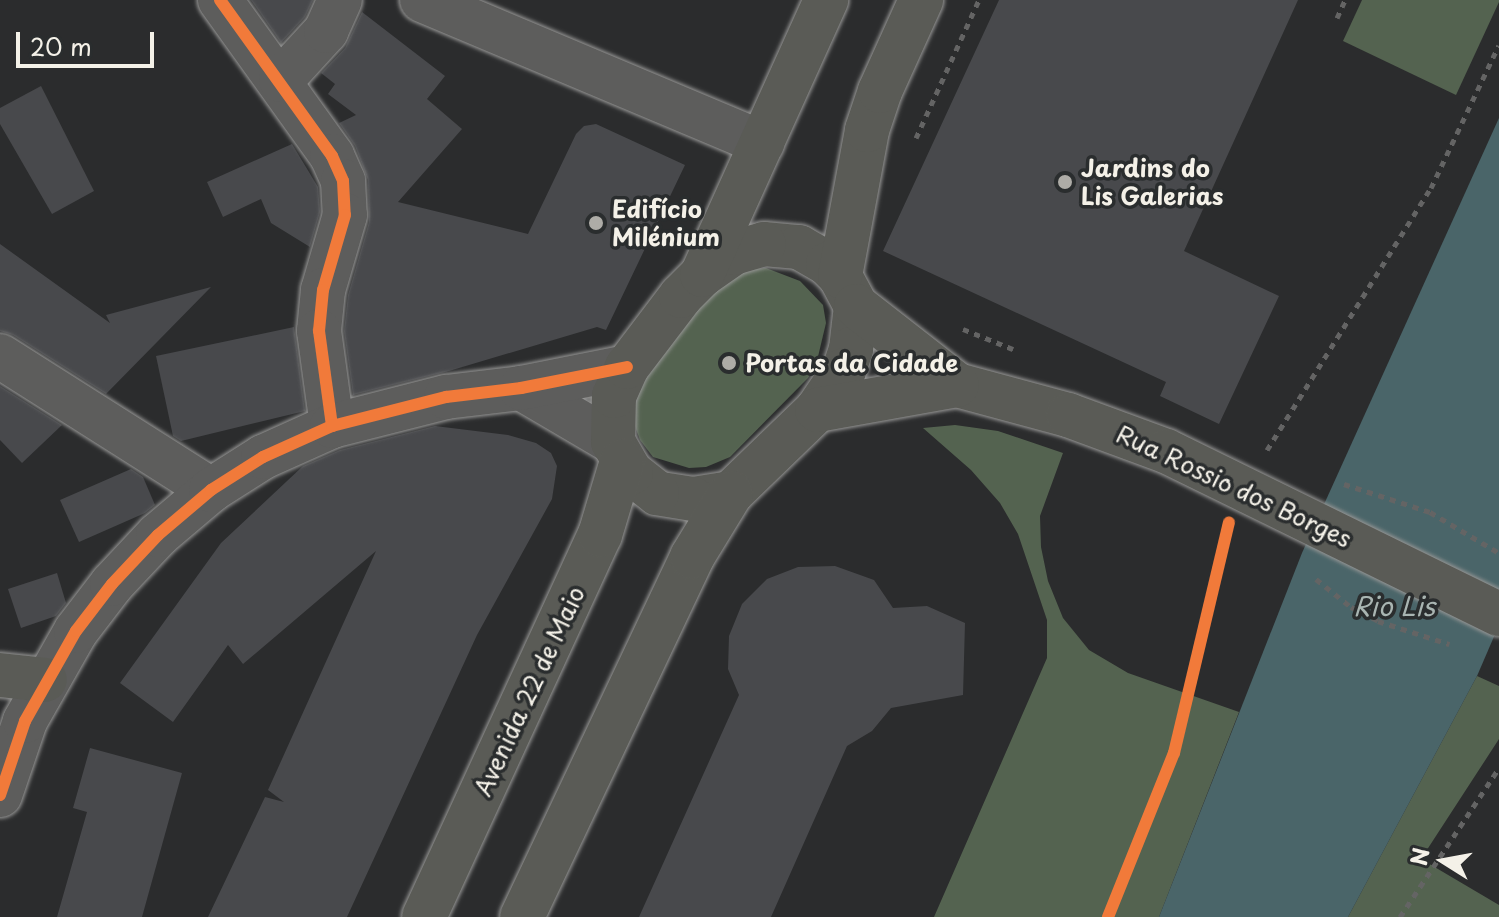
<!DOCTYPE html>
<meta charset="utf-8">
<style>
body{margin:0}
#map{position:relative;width:1499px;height:917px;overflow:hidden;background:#2b2c2d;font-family:"Playpen Sans",sans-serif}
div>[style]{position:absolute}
.green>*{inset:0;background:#546350}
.water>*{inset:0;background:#4a6569}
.building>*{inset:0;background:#48494c}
.path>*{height:5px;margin-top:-2.5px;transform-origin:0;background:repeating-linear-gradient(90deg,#646464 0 6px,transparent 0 12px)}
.roads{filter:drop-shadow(0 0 2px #979796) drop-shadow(0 0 2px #979796)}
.minor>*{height:44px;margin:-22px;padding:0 22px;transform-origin:22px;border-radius:22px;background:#5d5d5c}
.major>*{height:44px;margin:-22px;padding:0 22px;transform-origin:22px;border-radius:22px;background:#5a5b56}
.cycleway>*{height:12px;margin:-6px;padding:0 6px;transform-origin:6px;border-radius:6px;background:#f17a3a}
.dots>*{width:22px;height:22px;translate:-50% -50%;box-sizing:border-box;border:4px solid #2a2d2e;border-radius:50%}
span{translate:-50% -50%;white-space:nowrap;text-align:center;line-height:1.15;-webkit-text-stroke:7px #2a2d2e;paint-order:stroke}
.poi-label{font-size:24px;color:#f4f1e8;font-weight:700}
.left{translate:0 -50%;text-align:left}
.street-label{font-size:24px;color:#f4f1e8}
.water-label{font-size:26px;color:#a9b5b2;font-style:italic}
.north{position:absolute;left:1403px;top:821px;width:80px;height:80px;-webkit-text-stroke:6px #2a2d2e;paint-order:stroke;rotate:281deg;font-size:22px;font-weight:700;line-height:32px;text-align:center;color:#f4f1e8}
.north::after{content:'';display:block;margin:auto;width:28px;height:36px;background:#f4f1e8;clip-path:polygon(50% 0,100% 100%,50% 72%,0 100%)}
.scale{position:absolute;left:16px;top:32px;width:138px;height:36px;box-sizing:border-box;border:4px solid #f4f1e8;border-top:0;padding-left:10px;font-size:24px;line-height:28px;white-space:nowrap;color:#f4f1e8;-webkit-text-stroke:6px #2a2d2e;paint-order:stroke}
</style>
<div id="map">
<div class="green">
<div style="clip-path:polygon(1362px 0,1499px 0,1499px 2px,1456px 95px,1343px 41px)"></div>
<div style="clip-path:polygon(766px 268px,800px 281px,823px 305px,826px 323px,816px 365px,808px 378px,730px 457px,706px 467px,689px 468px,653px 457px,640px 440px,632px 418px,632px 406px,647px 377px,711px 293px,750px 269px)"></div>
<div style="clip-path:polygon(955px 425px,998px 431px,1063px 453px,1040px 516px,1041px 547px,1048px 581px,1063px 618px,1089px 650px,1128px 673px,1239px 712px,1159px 917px,934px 917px,1047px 658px,1047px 620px,1018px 534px,1000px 503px,971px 470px,923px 428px)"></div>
<div style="clip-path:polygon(1477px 676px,1499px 686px,1499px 739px,1421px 859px,1499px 905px,1499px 917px,1348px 917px)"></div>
</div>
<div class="water">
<div style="clip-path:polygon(1499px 118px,1499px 625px,1477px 676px,1348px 917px,1159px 917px,1302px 553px)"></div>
</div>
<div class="building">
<div style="clip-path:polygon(251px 0,313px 0,305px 17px,281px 43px)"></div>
<div style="clip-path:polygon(999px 0,1298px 0,1184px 251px,1279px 296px,1219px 424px,1160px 396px,1166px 382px,883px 251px)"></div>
<div style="clip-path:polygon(362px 12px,445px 76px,427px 99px,462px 129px,398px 202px,528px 234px,576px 134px,584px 126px,596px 124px,685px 165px,606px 330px,597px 327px,449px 371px,353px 395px,344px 331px,348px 295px,369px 222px,368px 180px,355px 146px,339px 123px,356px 115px,328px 94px,335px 84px,321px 73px,345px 48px)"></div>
<div style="clip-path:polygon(41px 86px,94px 191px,52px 214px,0 124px,0 108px)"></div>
<div style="clip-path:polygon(292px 144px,318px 187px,320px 212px,310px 247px,271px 223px,261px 199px,223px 217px,207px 182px)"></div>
<div style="clip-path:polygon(0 244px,110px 323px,106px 315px,211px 287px,106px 394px,13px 335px,0 331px)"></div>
<div style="clip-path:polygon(294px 327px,305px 411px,181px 441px,173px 436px,156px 356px)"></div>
<div style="clip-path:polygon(0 386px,62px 425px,22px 463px,0 440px)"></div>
<div style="clip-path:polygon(435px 426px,508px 435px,536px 443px,551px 453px,557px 466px,552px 499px,477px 635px,347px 917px,208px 917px,265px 797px,284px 802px,268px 790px,376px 551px,243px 664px,228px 645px,173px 722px,120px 683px,221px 543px,303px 466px,340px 450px)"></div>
<div style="clip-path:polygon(131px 469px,143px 477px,155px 505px,145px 513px,79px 542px,60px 500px)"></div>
<div style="clip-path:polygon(835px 566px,874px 580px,893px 608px,927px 606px,965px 623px,963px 695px,891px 708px,872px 731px,847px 746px,771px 917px,639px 917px,739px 695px,728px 669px,729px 636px,742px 604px,767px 579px,798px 567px)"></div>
<div style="clip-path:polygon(57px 573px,66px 603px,56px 616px,21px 628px,8px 589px)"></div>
<div style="clip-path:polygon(90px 748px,182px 773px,142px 917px,57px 917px,87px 812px,73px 808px)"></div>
</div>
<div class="path">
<div style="left:1337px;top:18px;width:20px;rotate:-66deg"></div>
<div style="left:916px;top:138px;width:152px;rotate:-65.5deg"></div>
<div style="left:963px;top:329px;width:54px;rotate:21.8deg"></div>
<div style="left:1267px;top:450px;width:309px;rotate:-58deg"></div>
<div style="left:1431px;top:188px;width:158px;rotate:-64.6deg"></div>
<div style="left:1344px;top:484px;width:90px;rotate:18deg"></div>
<div style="left:1430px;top:512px;width:80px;rotate:30.7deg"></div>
<div style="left:1316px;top:579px;width:45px;rotate:38.7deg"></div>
<div style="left:1351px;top:607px;width:30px;rotate:27deg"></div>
<div style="left:1378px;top:621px;width:75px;rotate:17.9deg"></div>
<div style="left:1108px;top:917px;width:177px;rotate:-68.1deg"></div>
<div style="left:1174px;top:753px;width:227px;rotate:-76.8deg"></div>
<div style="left:1400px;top:917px;width:179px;rotate:-56.4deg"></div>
</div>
<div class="roads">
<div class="minor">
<div style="left:220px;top:0;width:192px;rotate:54.3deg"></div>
<div style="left:332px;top:156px;width:27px;rotate:66deg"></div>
<div style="left:343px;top:181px;width:34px;rotate:87deg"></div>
<div style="left:345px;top:215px;width:78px;rotate:106.3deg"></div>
<div style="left:323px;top:290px;width:41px;rotate:95.6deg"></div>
<div style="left:319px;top:331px;width:96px;rotate:82.2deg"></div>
<div style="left:422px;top:0;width:369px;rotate:22.8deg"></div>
<div style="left:281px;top:80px;width:67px;rotate:-47.4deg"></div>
<div style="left:326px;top:31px;width:34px;rotate:-66deg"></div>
<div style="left:0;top:356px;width:250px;rotate:32.4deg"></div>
<div style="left:521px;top:388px;width:107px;rotate:30.4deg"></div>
<div style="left:0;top:795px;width:78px;rotate:-71.3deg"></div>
<div style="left:25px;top:721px;width:103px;rotate:-60.5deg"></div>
<div style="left:76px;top:631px;width:59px;rotate:-52.5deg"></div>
<div style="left:112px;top:584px;width:67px;rotate:-46.8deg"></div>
<div style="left:158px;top:535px;width:70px;rotate:-40.3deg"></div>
<div style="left:211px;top:490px;width:62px;rotate:-32.4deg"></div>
<div style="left:263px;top:457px;width:76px;rotate:-24.2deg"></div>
<div style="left:332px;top:426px;width:118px;rotate:-14.3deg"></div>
<div style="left:446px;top:397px;width:76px;rotate:-6.8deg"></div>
<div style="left:521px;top:388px;width:108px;rotate:-11.2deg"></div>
</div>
<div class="major">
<div style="left:764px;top:244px;width:35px;rotate:5deg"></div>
<div style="left:799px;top:247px;width:34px;rotate:30deg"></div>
<div style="left:828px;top:264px;width:17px;rotate:45deg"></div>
<div style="left:840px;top:276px;width:34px;rotate:62deg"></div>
<div style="left:856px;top:306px;width:43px;rotate:96.6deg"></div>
<div style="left:851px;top:349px;width:22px;rotate:108deg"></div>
<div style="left:844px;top:370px;width:48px;rotate:124deg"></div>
<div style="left:817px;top:410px;width:120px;rotate:136deg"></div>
<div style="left:731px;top:493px;width:38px;rotate:171deg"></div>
<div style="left:693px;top:499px;width:36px;rotate:-171deg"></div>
<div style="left:657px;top:493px;width:33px;rotate:-142deg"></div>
<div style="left:631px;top:473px;width:36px;rotate:-120deg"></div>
<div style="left:613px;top:442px;width:46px;rotate:-88.8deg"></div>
<div style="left:614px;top:396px;width:32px;rotate:-66deg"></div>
<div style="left:627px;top:367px;width:89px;rotate:-52.7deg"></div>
<div style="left:681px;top:296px;width:30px;rotate:-45deg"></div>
<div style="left:702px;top:275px;width:38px;rotate:-35deg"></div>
<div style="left:733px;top:253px;width:32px;rotate:-16deg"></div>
<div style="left:702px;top:275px;width:302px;rotate:-65.7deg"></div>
<div style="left:840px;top:276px;width:148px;rotate:-79.5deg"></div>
<div style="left:867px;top:130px;width:41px;rotate:-71.6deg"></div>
<div style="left:880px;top:91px;width:100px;rotate:-65.7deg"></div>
<div style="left:856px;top:306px;width:128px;rotate:38deg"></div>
<div style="left:957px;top:385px;width:115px;rotate:15.1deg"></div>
<div style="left:1068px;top:415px;width:104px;rotate:20.2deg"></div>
<div style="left:1166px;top:451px;width:371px;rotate:26.1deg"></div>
<div style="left:817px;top:410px;width:142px;rotate:-10.1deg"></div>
<div style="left:0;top:675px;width:45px;rotate:6.3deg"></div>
<div style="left:424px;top:917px;width:421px;rotate:-65.3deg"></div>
<div style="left:600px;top:535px;width:77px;rotate:-73.4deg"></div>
<div style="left:522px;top:917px;width:398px;rotate:-64.7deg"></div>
<div style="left:692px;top:557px;width:75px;rotate:-58.6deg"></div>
</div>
</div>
<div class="cycleway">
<div style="left:220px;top:0;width:192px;rotate:54.3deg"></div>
<div style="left:332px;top:156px;width:27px;rotate:66deg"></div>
<div style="left:343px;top:181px;width:34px;rotate:87deg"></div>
<div style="left:345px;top:215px;width:78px;rotate:106.3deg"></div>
<div style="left:323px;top:290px;width:41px;rotate:95.6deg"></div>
<div style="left:319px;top:331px;width:96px;rotate:82.2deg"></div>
<div style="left:0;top:795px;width:78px;rotate:-71.3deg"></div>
<div style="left:25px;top:721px;width:103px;rotate:-60.5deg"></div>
<div style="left:76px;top:631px;width:59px;rotate:-52.5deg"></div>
<div style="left:112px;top:584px;width:67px;rotate:-46.8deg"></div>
<div style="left:158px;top:535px;width:70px;rotate:-40.3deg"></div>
<div style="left:211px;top:490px;width:62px;rotate:-32.4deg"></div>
<div style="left:263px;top:457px;width:76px;rotate:-24.2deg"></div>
<div style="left:332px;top:426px;width:118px;rotate:-14.3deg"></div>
<div style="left:446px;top:397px;width:76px;rotate:-6.8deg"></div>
<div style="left:521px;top:388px;width:108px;rotate:-11.2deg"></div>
<div style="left:1108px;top:917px;width:177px;rotate:-68.1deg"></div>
<div style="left:1174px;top:753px;width:237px;rotate:-76.6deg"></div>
</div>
<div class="dots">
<div style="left:1065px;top:182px;background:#aeaca7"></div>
<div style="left:596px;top:223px;background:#aeaca7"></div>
<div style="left:729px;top:363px;background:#aeaca7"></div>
</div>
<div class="poi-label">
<span class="left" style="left:1081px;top:182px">Jardins do<br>Lis Galerias</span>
<span class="left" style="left:612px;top:223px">Edifício<br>Milénium</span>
<span class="left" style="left:745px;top:363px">Portas da Cidade</span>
</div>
<div class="street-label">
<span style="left:1234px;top:486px;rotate:25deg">Rua Rossio dos Borges</span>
<span style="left:529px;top:691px;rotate:-65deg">Avenida 22 de Maio</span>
</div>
<div class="water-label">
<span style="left:1394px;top:606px">Rio Lis</span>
</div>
<div class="north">N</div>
<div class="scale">20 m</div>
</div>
